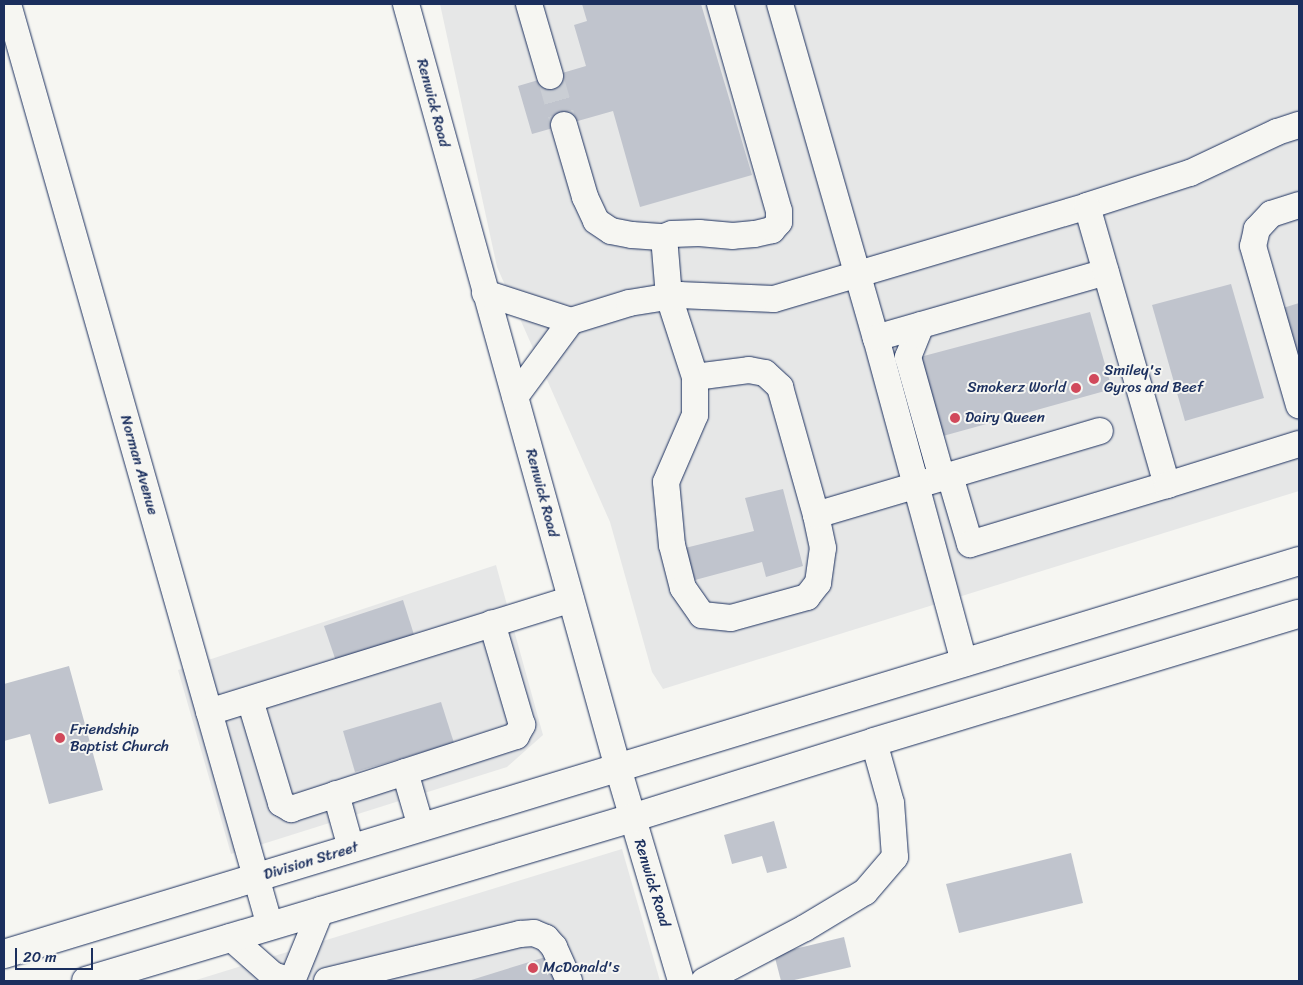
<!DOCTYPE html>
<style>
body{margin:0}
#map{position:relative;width:1303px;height:985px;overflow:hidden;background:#f6f6f2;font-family:Sriracha,sans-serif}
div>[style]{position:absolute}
.built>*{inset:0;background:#e6e7e7}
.building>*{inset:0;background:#c0c4cd}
.minor-tunnel>*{height:26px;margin-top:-13px;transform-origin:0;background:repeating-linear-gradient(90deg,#caced4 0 26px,transparent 0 39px)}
.roads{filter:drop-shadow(0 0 1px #1b2f5e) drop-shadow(0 0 1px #1b2f5e)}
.minor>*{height:26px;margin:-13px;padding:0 13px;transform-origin:13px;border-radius:13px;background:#f6f6f2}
.major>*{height:28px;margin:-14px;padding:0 14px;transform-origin:14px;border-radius:14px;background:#f6f6f2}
.dots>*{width:14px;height:14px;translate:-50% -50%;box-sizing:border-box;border:2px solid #f6f6f2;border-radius:50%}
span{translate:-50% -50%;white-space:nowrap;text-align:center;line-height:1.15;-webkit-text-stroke:4px #f6f6f2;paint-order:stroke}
.street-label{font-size:15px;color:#1b2f5e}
.poi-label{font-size:15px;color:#1b2f5e}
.left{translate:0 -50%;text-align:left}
.right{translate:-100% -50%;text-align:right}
.frame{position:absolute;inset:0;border:5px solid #1b2f5e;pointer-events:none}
.scale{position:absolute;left:15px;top:948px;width:78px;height:22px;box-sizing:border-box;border:2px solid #1b2f5e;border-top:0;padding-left:6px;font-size:15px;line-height:18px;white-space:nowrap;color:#1b2f5e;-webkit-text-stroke:4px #f6f6f2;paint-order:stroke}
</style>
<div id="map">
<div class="built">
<div style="clip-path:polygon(440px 4px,1299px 4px,1299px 491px,663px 689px,652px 672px,610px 522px,497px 267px)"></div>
<div style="clip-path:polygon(496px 565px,543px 735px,507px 767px,231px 854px,178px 670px)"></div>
<div style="clip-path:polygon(622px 849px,660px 981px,193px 981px)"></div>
</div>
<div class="building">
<div style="clip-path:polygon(582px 4px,701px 4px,752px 175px,640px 207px,613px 111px,532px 134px,518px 86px,586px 66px,574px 25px,587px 21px)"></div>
<div style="clip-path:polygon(1231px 284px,1264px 398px,1185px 421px,1152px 305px)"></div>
<div style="clip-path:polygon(1299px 303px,1299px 362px,1283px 308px)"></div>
<div style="clip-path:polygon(1090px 312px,1112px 389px,943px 436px,920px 357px)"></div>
<div style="clip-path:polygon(783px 489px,803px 566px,766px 577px,762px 562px,695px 580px,685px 548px,754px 531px,745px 498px)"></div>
<div style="clip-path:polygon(403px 600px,416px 641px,338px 667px,324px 626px)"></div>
<div style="clip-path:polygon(69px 666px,103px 790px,49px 804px,30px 734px,4px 741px,4px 684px)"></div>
<div style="clip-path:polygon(441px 702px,454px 743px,355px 772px,343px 731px)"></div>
<div style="clip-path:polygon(774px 821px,787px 868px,767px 873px,762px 856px,732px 864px,724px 835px)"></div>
<div style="clip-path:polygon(1071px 853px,1083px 903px,959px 933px,946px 884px)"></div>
<div style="clip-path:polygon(844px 937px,851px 967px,790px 981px,781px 981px,774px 954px)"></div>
<div style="clip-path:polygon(552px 955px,561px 981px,468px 981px)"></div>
</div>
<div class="minor-tunnel">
<div style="left:550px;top:76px;width:51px;rotate:74.1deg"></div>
</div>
<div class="roads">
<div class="minor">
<div style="left:8px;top:4px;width:959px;rotate:74.14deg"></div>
<div style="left:406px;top:4px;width:793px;rotate:74.49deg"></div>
<div style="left:618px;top:768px;width:222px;rotate:73.5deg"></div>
<div style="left:529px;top:4px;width:75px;rotate:73.7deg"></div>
<div style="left:720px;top:4px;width:215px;rotate:74.1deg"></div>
<div style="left:779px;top:211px;width:11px;rotate:90deg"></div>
<div style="left:779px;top:222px;width:11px;rotate:131deg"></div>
<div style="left:772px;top:230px;width:18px;rotate:167deg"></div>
<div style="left:754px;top:234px;width:21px;rotate:175deg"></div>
<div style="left:733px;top:236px;width:34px;rotate:-175deg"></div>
<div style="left:699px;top:233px;width:27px;rotate:178deg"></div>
<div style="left:672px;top:234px;width:9px;rotate:159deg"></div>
<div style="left:664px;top:237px;width:60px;rotate:85.2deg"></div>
<div style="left:669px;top:297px;width:84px;rotate:72deg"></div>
<div style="left:695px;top:377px;width:38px;rotate:90deg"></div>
<div style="left:695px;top:415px;width:73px;rotate:113.4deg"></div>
<div style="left:666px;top:482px;width:63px;rotate:84.6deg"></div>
<div style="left:672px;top:545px;width:44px;rotate:75.7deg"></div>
<div style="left:683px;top:588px;width:33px;rotate:55deg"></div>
<div style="left:702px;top:615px;width:29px;rotate:6deg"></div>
<div style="left:731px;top:618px;width:79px;rotate:-15.4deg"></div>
<div style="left:807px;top:597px;width:18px;rotate:-52deg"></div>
<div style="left:818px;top:583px;width:35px;rotate:-82deg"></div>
<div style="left:823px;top:548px;width:34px;rotate:-102deg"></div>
<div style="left:816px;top:515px;width:296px;rotate:-16.5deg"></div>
<div style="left:780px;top:4px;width:348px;rotate:74deg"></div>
<div style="left:876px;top:338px;width:337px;rotate:74.8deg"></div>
<div style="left:564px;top:125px;width:75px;rotate:73.7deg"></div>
<div style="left:585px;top:197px;width:26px;rotate:65deg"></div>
<div style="left:596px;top:221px;width:18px;rotate:34deg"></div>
<div style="left:611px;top:231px;width:21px;rotate:11deg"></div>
<div style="left:632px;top:235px;width:32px;rotate:4deg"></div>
<div style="left:1299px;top:205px;width:29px;rotate:162deg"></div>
<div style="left:1271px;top:214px;width:21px;rotate:133deg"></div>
<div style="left:1257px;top:229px;width:17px;rotate:103deg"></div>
<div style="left:1253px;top:246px;width:166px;rotate:73.9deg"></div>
<div style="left:485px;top:293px;width:90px;rotate:18deg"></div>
<div style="left:571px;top:321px;width:94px;rotate:126.4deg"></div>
<div style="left:571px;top:321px;width:61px;rotate:-17.2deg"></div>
<div style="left:629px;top:303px;width:51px;rotate:-9.1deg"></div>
<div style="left:679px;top:295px;width:95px;rotate:2.4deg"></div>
<div style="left:774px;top:299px;width:327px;rotate:-16.5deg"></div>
<div style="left:1087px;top:206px;width:108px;rotate:-17.8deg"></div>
<div style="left:1190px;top:173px;width:96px;rotate:-25.2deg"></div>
<div style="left:1277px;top:132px;width:23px;rotate:-18deg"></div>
<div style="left:921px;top:325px;width:35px;rotate:112deg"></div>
<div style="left:908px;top:357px;width:126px;rotate:74.3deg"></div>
<div style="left:876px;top:338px;width:239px;rotate:-16deg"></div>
<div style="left:695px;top:377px;width:54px;rotate:-7.4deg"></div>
<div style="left:749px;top:370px;width:16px;rotate:11deg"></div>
<div style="left:765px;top:373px;width:21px;rotate:43deg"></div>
<div style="left:780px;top:387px;width:133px;rotate:74.3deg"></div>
<div style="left:950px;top:476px;width:71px;rotate:73.6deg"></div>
<div style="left:970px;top:544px;width:206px;rotate:-16.7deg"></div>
<div style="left:1167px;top:485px;width:290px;rotate:-106deg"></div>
<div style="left:1167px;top:485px;width:138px;rotate:-17.3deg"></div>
<div style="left:250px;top:700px;width:108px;rotate:73.2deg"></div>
<div style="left:281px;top:803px;width:12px;rotate:31deg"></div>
<div style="left:291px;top:809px;width:237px;rotate:-18deg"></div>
<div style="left:516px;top:736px;width:13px;rotate:-61deg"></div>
<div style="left:522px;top:725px;width:106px;rotate:-106.4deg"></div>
<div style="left:209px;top:712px;width:379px;rotate:-17.3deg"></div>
<div style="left:405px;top:772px;width:57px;rotate:73.8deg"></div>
<div style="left:336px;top:794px;width:56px;rotate:74.5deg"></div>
<div style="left:230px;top:937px;width:57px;rotate:41.5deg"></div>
<div style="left:273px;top:975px;width:20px;rotate:18deg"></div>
<div style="left:292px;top:981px;width:77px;rotate:-67.8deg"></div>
<div style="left:327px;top:981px;width:199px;rotate:-13.7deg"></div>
<div style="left:520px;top:934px;width:14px;rotate:-4deg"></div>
<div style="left:534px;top:933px;width:13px;rotate:23deg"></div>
<div style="left:546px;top:938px;width:12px;rotate:48deg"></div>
<div style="left:554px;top:947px;width:37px;rotate:66deg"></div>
<div style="left:704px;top:981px;width:114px;rotate:-27.7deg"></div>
<div style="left:805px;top:928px;width:70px;rotate:-31deg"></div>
<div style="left:865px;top:892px;width:46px;rotate:-49.4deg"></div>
<div style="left:895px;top:857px;width:54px;rotate:-94.2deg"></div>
<div style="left:891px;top:803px;width:63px;rotate:-105.6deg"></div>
</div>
<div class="major">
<div style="left:4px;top:954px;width:1353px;rotate:-16.88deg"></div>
<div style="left:86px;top:981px;width:570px;rotate:-16.62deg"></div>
<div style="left:632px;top:818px;width:254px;rotate:-17.4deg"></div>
<div style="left:874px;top:742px;width:444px;rotate:-16.8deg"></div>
</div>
</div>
<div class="dots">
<div style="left:1094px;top:379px;background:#d1495b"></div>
<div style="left:1076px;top:388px;background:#d1495b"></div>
<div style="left:955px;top:418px;background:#d1495b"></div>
<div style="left:60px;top:738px;background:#d1495b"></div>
<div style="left:533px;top:968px;background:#d1495b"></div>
</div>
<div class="street-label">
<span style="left:433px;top:103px;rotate:75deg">Renwick Road</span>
<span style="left:139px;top:465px;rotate:74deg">Norman Avenue</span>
<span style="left:542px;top:493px;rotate:75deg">Renwick Road</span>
<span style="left:311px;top:861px;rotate:-17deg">Division Street</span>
<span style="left:652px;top:883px;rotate:73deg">Renwick Road</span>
</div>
<div class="poi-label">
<span class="left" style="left:1104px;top:379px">Smiley's<br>Gyros and Beef</span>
<span class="right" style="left:1066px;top:388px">Smokerz World</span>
<span class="left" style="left:965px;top:418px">Dairy Queen</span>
<span class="left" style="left:70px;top:738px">Friendship<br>Baptist Church</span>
<span class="left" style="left:543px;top:968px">McDonald's</span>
</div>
<div class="frame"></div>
<div class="scale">20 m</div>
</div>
